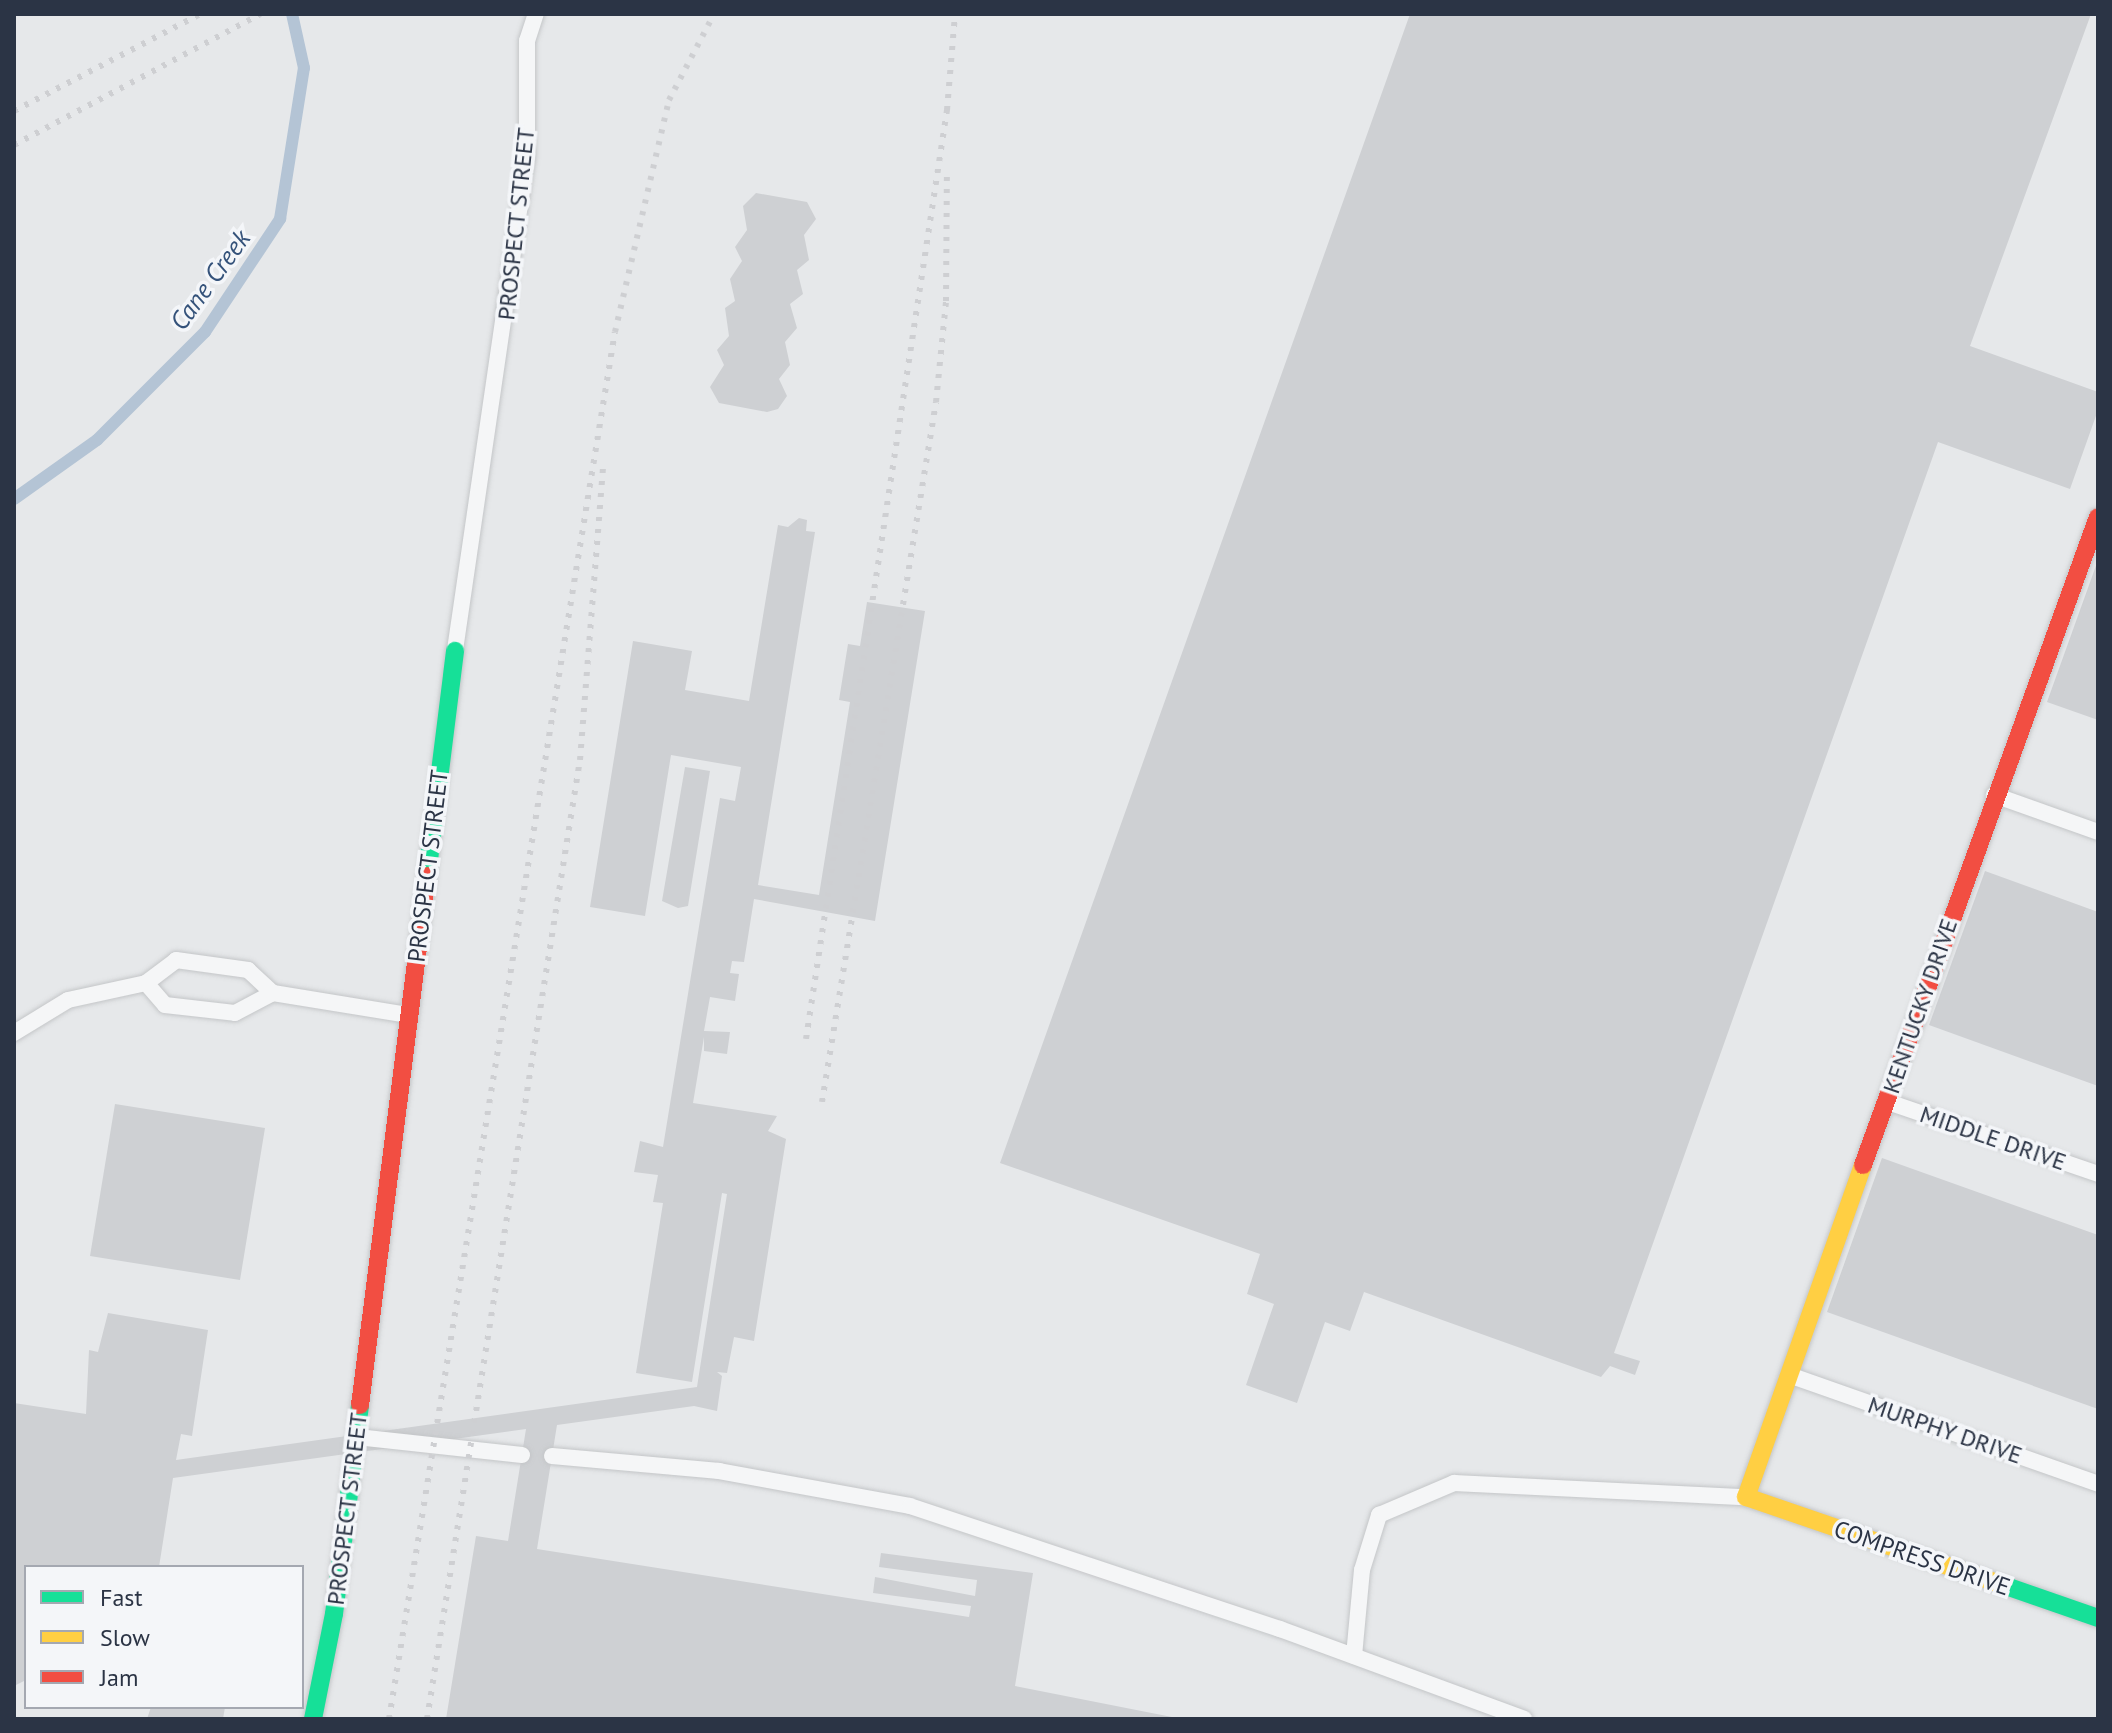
<!DOCTYPE html>
<style>
body{margin:0}
#map{position:relative;width:2112px;height:1733px;overflow:hidden;background:#e6e8ea;font-family:"PT Sans",sans-serif}
div>[style]{position:absolute}
.stream>*{height:12px;margin:-6px;padding:0 6px;transform-origin:6px;border-radius:6px;background:#b4c4d5}
.building>*{inset:0;background:#ced0d3}
.roads{filter:drop-shadow(0 0 2px #c4c6c8) drop-shadow(0 0 2px #c4c6c8)}
.lane>*{height:16px;margin:-8px;padding:0 8px;transform-origin:8px;border-radius:8px;background:#f5f6f7}
.fast>*{height:18px;margin:-9px;padding:0 9px;transform-origin:9px;border-radius:9px;background:#16e098}
.slow>*{height:18px;margin:-9px;padding:0 9px;transform-origin:9px;border-radius:9px;background:#ffcf43}
.jam>*{height:18px;margin:-9px;padding:0 9px;transform-origin:9px;border-radius:9px;background:#f24e42}
.rail>*{height:6px;margin-top:-3px;transform-origin:0;background:repeating-linear-gradient(90deg,#cecfd2 0 4px,transparent 0 12px)}
span{translate:-50% -50%;white-space:nowrap;text-align:center;line-height:1.15;-webkit-text-stroke:7px #f4f6f9;paint-order:stroke}
.street-label{font-size:24px;color:#2b3445}
.water-label{font-size:26px;color:#34527a;font-style:italic}
.frame{position:absolute;inset:0;border:16px solid #2b3445;pointer-events:none}
.legend{position:absolute;left:24px;top:1565px;width:280px;height:144px;box-sizing:border-box;background:#f4f6f9;border:2px solid #a4a8b1;margin:0;padding:10px 14px;list-style:none;font-size:24px;color:#2b3445}
.legend li{display:flex;align-items:center;gap:16px;height:40px}
.legend b{width:40px;border:2px solid #a4a8b1}
</style>
<div id="map">
<div class="stream">
<div style="left:14px;top:499px;width:102px;rotate:-35.4deg"></div>
<div style="left:97px;top:440px;width:153px;rotate:-45deg"></div>
<div style="left:205px;top:332px;width:136px;rotate:-56.4deg"></div>
<div style="left:280px;top:219px;width:153px;rotate:-81deg"></div>
<div style="left:304px;top:68px;width:55px;rotate:-102.5deg"></div>
</div>
<div class="building">
<div style="clip-path:polygon(1410px 14px,2091px 14px,1970px 346px,2098px 392px,2098px 410px,2070px 489px,1938px 442px,1614px 1353px,1640px 1361px,1635px 1375px,1610px 1366px,1601px 1377px,1364px 1292px,1350px 1331px,1325px 1322px,1297px 1403px,1246px 1385px,1274px 1304px,1247px 1294px,1260px 1254px,1000px 1163px)"></div>
<div style="clip-path:polygon(756px 193px,807px 202px,816px 219px,804px 235px,809px 260px,797px 270px,803px 294px,790px 304px,797px 328px,785px 342px,790px 365px,779px 379px,787px 396px,778px 409px,767px 412px,719px 403px,710px 387px,724px 365px,717px 350px,729px 336px,725px 308px,735px 301px,730px 279px,742px 261px,735px 247px,747px 230px,743px 206px)"></div>
<div style="clip-path:polygon(799px 518px,807px 520px,806px 531px,815px 532px,758px 885px,819px 895px,850px 702px,839px 700px,848px 644px,860px 646px,867px 602px,925px 611px,875px 921px,754px 899px,744px 962px,732px 961px,730px 973px,739px 974px,735px 1001px,710px 997px,704px 1031px,730px 1032px,727px 1054px,704px 1051px,704px 1037px,693px 1103px,777px 1116px,768px 1131px,786px 1139px,754px 1341px,734px 1337px,727px 1373px,717px 1372px,722px 1376px,717px 1411px,694px 1406px,557px 1425px,537px 1549px,969px 1617px,971px 1606px,873px 1593px,875px 1577px,975px 1596px,977px 1580px,879px 1567px,881px 1553px,1033px 1573px,1015px 1686px,1182px 1719px,446px 1719px,476px 1536px,508px 1541px,526px 1429px,173px 1478px,159px 1567px,26px 1567px,26px 1680px,14px 1686px,14px 1403px,86px 1414px,89px 1350px,98px 1352px,108px 1313px,208px 1330px,192px 1436px,181px 1434px,176px 1460px,697px 1387px,727px 1194px,722px 1193px,692px 1382px,636px 1373px,663px 1203px,653px 1202px,658px 1175px,634px 1172px,640px 1141px,663px 1147px,720px 798px,735px 801px,741px 767px,671px 755px,645px 916px,590px 907px,633px 641px,692px 651px,685px 690px,749px 701px,778px 525px,788px 527px)"></div>
<div style="clip-path:polygon(2098px 560px,2098px 720px,2047px 702px)"></div>
<div style="clip-path:polygon(685px 767px,710px 771px,688px 906px,678px 908px,662px 901px)"></div>
<div style="clip-path:polygon(1985px 871px,2098px 912px,2098px 1086px,1929px 1025px)"></div>
<div style="clip-path:polygon(115px 1104px,265px 1128px,240px 1280px,90px 1256px)"></div>
<div style="clip-path:polygon(1882px 1158px,2098px 1235px,2098px 1409px,1827px 1312px)"></div>
<div style="clip-path:polygon(151px 1707px,225px 1707px,223px 1719px,147px 1719px)"></div>
</div>
<div class="roads">
<div class="lane">
<div style="left:455px;top:650px;width:498px;rotate:-81.7deg"></div>
<div style="left:527px;top:157px;width:116px;rotate:-90deg"></div>
<div style="left:527px;top:41px;width:28px;rotate:-72deg"></div>
<div style="left:1994px;top:795px;width:110px;rotate:19.6deg"></div>
<div style="left:146px;top:983px;width:29px;rotate:49deg"></div>
<div style="left:165px;top:1005px;width:70px;rotate:6.5deg"></div>
<div style="left:235px;top:1013px;width:43px;rotate:-27.8deg"></div>
<div style="left:14px;top:1033px;width:63px;rotate:-31.4deg"></div>
<div style="left:68px;top:1000px;width:80px;rotate:-12.3deg"></div>
<div style="left:146px;top:983px;width:38px;rotate:-37deg"></div>
<div style="left:176px;top:960px;width:73px;rotate:7.9deg"></div>
<div style="left:248px;top:970px;width:34px;rotate:43deg"></div>
<div style="left:273px;top:993px;width:136px;rotate:9.3deg"></div>
<div style="left:1888px;top:1102px;width:222px;rotate:18.9deg"></div>
<div style="left:1792px;top:1376px;width:324px;rotate:19.4deg"></div>
<div style="left:357px;top:1437px;width:166px;rotate:6.2deg"></div>
<div style="left:552px;top:1456px;width:168px;rotate:5.1deg"></div>
<div style="left:719px;top:1471px;width:194px;rotate:10.4deg"></div>
<div style="left:910px;top:1506px;width:390px;rotate:18.4deg"></div>
<div style="left:1280px;top:1629px;width:260px;rotate:20.2deg"></div>
<div style="left:1354px;top:1656px;width:86px;rotate:-84.7deg"></div>
<div style="left:1362px;top:1570px;width:58px;rotate:-72.8deg"></div>
<div style="left:1379px;top:1515px;width:82px;rotate:-23.1deg"></div>
<div style="left:1454px;top:1483px;width:291px;rotate:2.8deg"></div>
</div>
<div class="fast">
<div style="left:427px;top:876px;width:227px;rotate:-82.9deg"></div>
<div style="left:2000px;top:1584px;width:104px;rotate:19.1deg"></div>
<div style="left:313px;top:1719px;width:107px;rotate:-78.7deg"></div>
<div style="left:334px;top:1614px;width:211px;rotate:-82.9deg"></div>
</div>
<div class="slow">
<div style="left:1863px;top:1165px;width:352px;rotate:109.4deg"></div>
<div style="left:1746px;top:1497px;width:268px;rotate:18.9deg"></div>
</div>
<div class="jam">
<div style="left:1863px;top:1165px;width:689px;rotate:-70.07deg"></div>
<div style="left:360px;top:1405px;width:533px;rotate:-82.78deg"></div>
</div>
</div>
<div class="rail">
<div style="left:14px;top:111px;width:210px;rotate:-27.5deg"></div>
<div style="left:14px;top:145px;width:279px;rotate:-28deg"></div>
<div style="left:806px;top:1039px;width:940px;rotate:-81.37deg"></div>
<div style="left:947px;top:110px;width:96px;rotate:-85.2deg"></div>
<div style="left:822px;top:1102px;width:709px;rotate:-80.75deg"></div>
<div style="left:936px;top:402px;width:101px;rotate:-84.3deg"></div>
<div style="left:946px;top:301px;width:131px;rotate:-89.6deg"></div>
<div style="left:389px;top:1719px;width:1405px;rotate:-80.75deg"></div>
<div style="left:615px;top:332px;width:238px;rotate:-76.9deg"></div>
<div style="left:669px;top:100px;width:97px;rotate:-62.4deg"></div>
<div style="left:427px;top:1719px;width:971px;rotate:-80.94deg"></div>
<div style="left:580px;top:760px;width:293px;rotate:-85.5deg"></div>
</div>
<div class="street-label">
<span style="left:516px;top:224px;rotate:-84deg">PROSPECT STREET</span>
<span style="left:428px;top:866px;rotate:-83deg">PROSPECT STREET</span>
<span style="left:1920px;top:1006px;rotate:-71deg">KENTUCKY DRIVE</span>
<span style="left:1993px;top:1138px;rotate:19deg">MIDDLE DRIVE</span>
<span style="left:1945px;top:1430px;rotate:19deg">MURPHY DRIVE</span>
<span style="left:347px;top:1509px;rotate:-83deg">PROSPECT STREET</span>
<span style="left:1922px;top:1558px;rotate:19deg">COMPRESS DRIVE</span>
</div>
<div class="water-label">
<span style="left:210px;top:280px;rotate:-54deg">Cane Creek</span>
</div>
<div class="frame"></div>
<ul class="legend">
<li><b style="height:10px;background:#16e098"></b>Fast</li>
<li><b style="height:10px;background:#ffcf43"></b>Slow</li>
<li><b style="height:10px;background:#f24e42"></b>Jam</li>
</ul>
</div>
